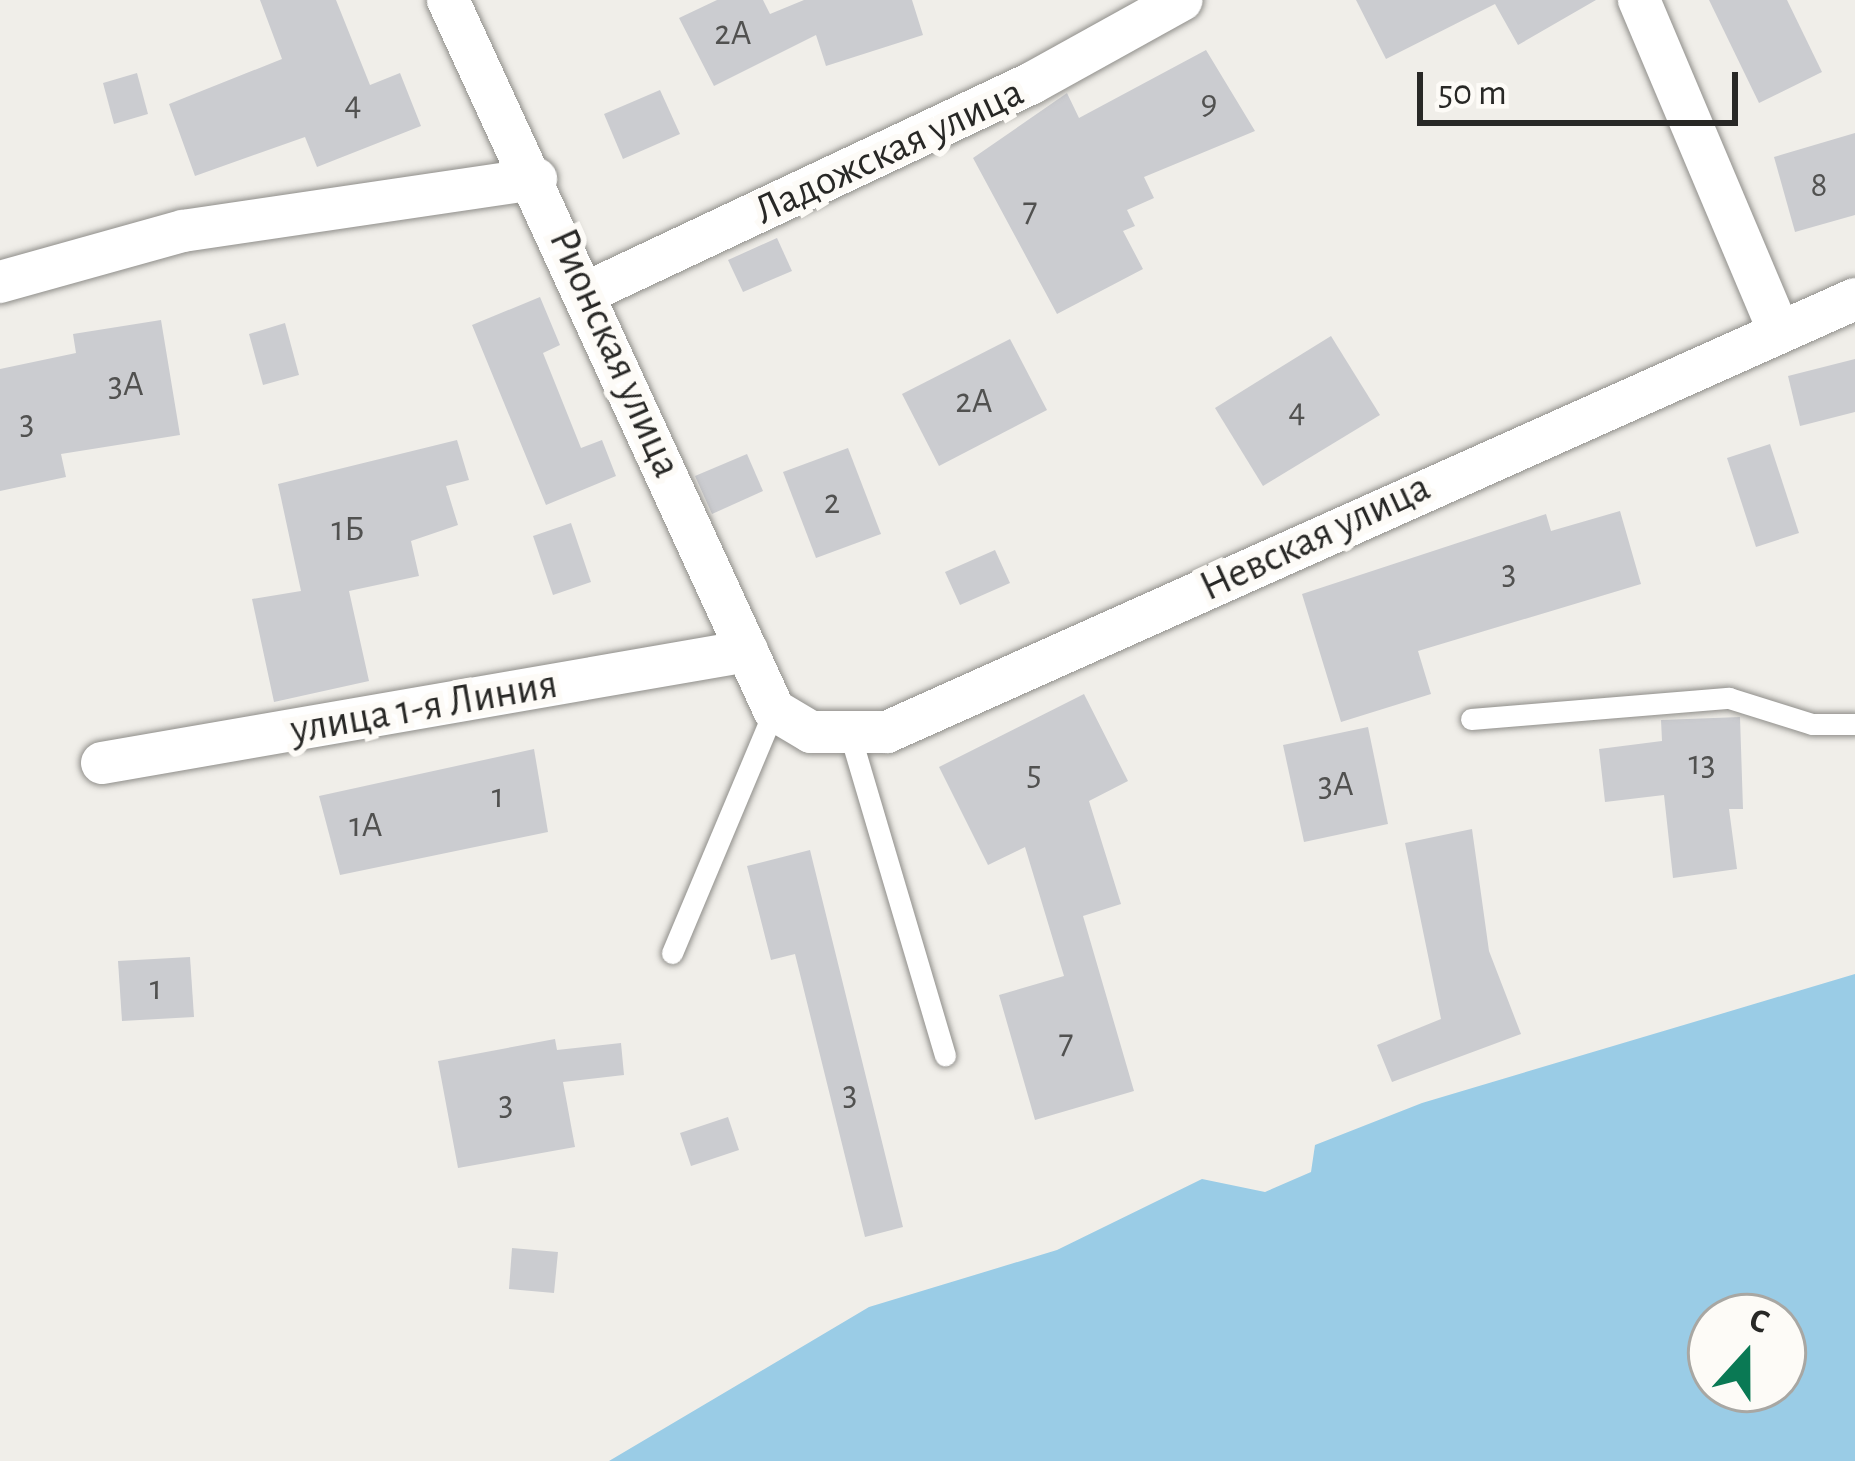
<!DOCTYPE html>
<meta charset="utf-8">
<style>
body{margin:0}
#map{position:relative;width:1855px;height:1461px;overflow:hidden;background:#f0eee9;font-family:"Alegreya Sans",sans-serif}
div>[style]{position:absolute}
.water>*{inset:0;background:#9acce6}
.building>*{inset:0;background:#cbccd0}
.roads{filter:drop-shadow(0 0 3px #8f8e8a) drop-shadow(0 0 3px #8f8e8a)}
.service>*{height:21px;margin:-10.5px;padding:0 10.5px;transform-origin:10.5px;border-radius:10.5px;background:#fff}
.minor>*{height:42px;margin:-21px;padding:0 21px;transform-origin:21px;border-radius:21px;background:#fff}
span{translate:-50% -50%;white-space:nowrap;text-align:center;line-height:1.15;-webkit-text-stroke:12px #fdfbf7;paint-order:stroke}
.number-label{font-size:36px;color:#515150}
.number-label span{-webkit-text-stroke-width:0}
.street-label{font-size:42px;color:#282826}
.north{position:absolute;left:1687px;top:1293px;width:120px;height:120px;box-sizing:border-box;background:#fdfbf7;border:3px solid #a8a7a3;border-radius:50%;rotate:21deg;font-size:33px;font-weight:700;line-height:48px;text-align:center;color:#282826}
.north::after{content:'';display:block;margin:auto;width:42px;height:54px;background:#0a7954;clip-path:polygon(50% 0,100% 100%,50% 72%,0 100%)}
.scale{position:absolute;left:1417px;top:72px;width:321px;height:54px;box-sizing:border-box;border:6px solid #282826;border-top:0;padding-left:15px;font-size:36px;line-height:42px;white-space:nowrap;color:#282826;-webkit-text-stroke:9px #fdfbf7;paint-order:stroke}
</style>
<div id="map">
<div class="water">
<div style="clip-path:polygon(evenodd,1855px 974px,1855px 1461px,609px 1461px,869px 1307px,1057px 1250px,1202px 1179px,1265px 1192px,1311px 1172px,1315px 1145px,1422px 1103px,1855px 974px,1711px 1317px,1783px 1317px,1783px 1389px,1711px 1389px,1711px 1317px)"></div>
</div>
<div class="building">
<div style="clip-path:polygon(260px 0,336px 0,370px 85px,400px 73px,421px 126px,317px 167px,305px 137px,195px 176px,169px 104px,282px 59px)"></div>
<div style="clip-path:polygon(717px 0,763px 0,770px 14px,804px 0,912px 0,923px 35px,826px 66px,816px 35px,714px 86px,679px 18px)"></div>
<div style="clip-path:polygon(1356px 0,1596px 0,1518px 45px,1495px 4px,1386px 59px)"></div>
<div style="clip-path:polygon(1709px 0,1787px 0,1822px 72px,1759px 103px)"></div>
<div style="clip-path:polygon(1206px 50px,1255px 131px,1144px 177px,1154px 198px,1127px 210px,1135px 226px,1123px 231px,1143px 269px,1057px 314px,973px 158px,1067px 93px,1079px 118px)"></div>
<div style="clip-path:polygon(137px 73px,148px 114px,114px 124px,103px 83px)"></div>
<div style="clip-path:polygon(660px 90px,680px 134px,623px 159px,604px 114px)"></div>
<div style="clip-path:polygon(1855px 133px,1855px 215px,1795px 232px,1774px 157px)"></div>
<div style="clip-path:polygon(777px 238px,792px 271px,743px 292px,728px 260px)"></div>
<div style="clip-path:polygon(540px 297px,560px 345px,543px 353px,581px 448px,602px 440px,616px 476px,546px 505px,472px 325px)"></div>
<div style="clip-path:polygon(161px 320px,180px 435px,61px 454px,66px 477px,0 491px,0 369px,76px 353px,73px 334px)"></div>
<div style="clip-path:polygon(285px 323px,299px 375px,263px 385px,249px 334px)"></div>
<div style="clip-path:polygon(1331px 336px,1380px 415px,1263px 486px,1215px 408px)"></div>
<div style="clip-path:polygon(1010px 339px,1047px 410px,939px 466px,902px 394px)"></div>
<div style="clip-path:polygon(1855px 359px,1855px 412px,1800px 426px,1788px 376px)"></div>
<div style="clip-path:polygon(457px 440px,469px 480px,446px 486px,458px 525px,411px 541px,419px 576px,349px 591px,369px 681px,274px 702px,252px 599px,301px 591px,278px 484px)"></div>
<div style="clip-path:polygon(1770px 444px,1799px 533px,1756px 547px,1727px 458px)"></div>
<div style="clip-path:polygon(848px 448px,881px 534px,816px 558px,783px 472px)"></div>
<div style="clip-path:polygon(747px 454px,763px 491px,712px 514px,695px 476px)"></div>
<div style="clip-path:polygon(1620px 511px,1641px 584px,1418px 651px,1431px 694px,1341px 722px,1302px 594px,1546px 514px,1551px 531px)"></div>
<div style="clip-path:polygon(571px 523px,591px 582px,553px 595px,533px 536px)"></div>
<div style="clip-path:polygon(995px 550px,1010px 583px,960px 605px,945px 572px)"></div>
<div style="clip-path:polygon(1084px 694px,1128px 781px,1089px 801px,1121px 904px,1083px 916px,1134px 1091px,1035px 1120px,999px 995px,1064px 976px,1025px 847px,988px 865px,939px 767px)"></div>
<div style="clip-path:polygon(1740px 717px,1743px 809px,1729px 809px,1737px 869px,1673px 878px,1664px 795px,1605px 802px,1599px 749px,1662px 741px,1661px 720px)"></div>
<div style="clip-path:polygon(1368px 727px,1388px 824px,1304px 842px,1283px 745px)"></div>
<div style="clip-path:polygon(534px 749px,548px 832px,340px 875px,319px 796px)"></div>
<div style="clip-path:polygon(1472px 829px,1489px 951px,1521px 1034px,1392px 1082px,1377px 1045px,1441px 1019px,1405px 843px)"></div>
<div style="clip-path:polygon(810px 850px,903px 1227px,865px 1237px,795px 954px,771px 960px,747px 866px)"></div>
<div style="clip-path:polygon(190px 957px,194px 1017px,122px 1021px,118px 961px)"></div>
<div style="clip-path:polygon(555px 1039px,557px 1050px,621px 1043px,624px 1075px,563px 1082px,575px 1147px,458px 1168px,438px 1061px)"></div>
<div style="clip-path:polygon(728px 1117px,739px 1150px,691px 1166px,680px 1133px)"></div>
<div style="clip-path:polygon(512px 1248px,558px 1252px,554px 1293px,509px 1289px)"></div>
</div>
<div class="roads">
<div class="service">
<div style="left:1471px;top:719px;width:259px;rotate:-4.7deg"></div>
<div style="left:1729px;top:698px;width:87px;rotate:17.4deg"></div>
<div style="left:1812px;top:724px;width:43px"></div>
<div style="left:851px;top:738px;width:331px;rotate:73.5deg"></div>
<div style="left:672px;top:953px;width:264px;rotate:-67.2deg"></div>
</div>
<div class="minor">
<div style="left:448px;top:0;width:781px;rotate:65.34deg"></div>
<div style="left:774px;top:710px;width:43px;rotate:30.7deg"></div>
<div style="left:811px;top:732px;width:76px"></div>
<div style="left:887px;top:732px;width:1060px;rotate:-24.1deg"></div>
<div style="left:1639px;top:0;width:353px;rotate:67.1deg"></div>
<div style="left:0;top:282px;width:190px;rotate:-15.6deg"></div>
<div style="left:183px;top:231px;width:357px;rotate:-8.4deg"></div>
<div style="left:590px;top:291px;width:488px;rotate:-25.2deg"></div>
<div style="left:1032px;top:83px;width:171px;rotate:-29deg"></div>
<div style="left:102px;top:763px;width:655px;rotate:-9.85deg"></div>
</div>
</div>
<div class="number-label">
<span style="left:733px;top:34px">2А</span>
<span style="left:1209px;top:103px">9</span>
<span style="left:353px;top:105px">4</span>
<span style="left:1819px;top:186px">8</span>
<span style="left:1030px;top:211px">7</span>
<span style="left:126px;top:385px">3А</span>
<span style="left:974px;top:402px">2А</span>
<span style="left:1297px;top:412px">4</span>
<span style="left:27px;top:423px">3</span>
<span style="left:832px;top:503px">2</span>
<span style="left:348px;top:530px">1Б</span>
<span style="left:1509px;top:573px">3</span>
<span style="left:1702px;top:764px">13</span>
<span style="left:1034px;top:774px">5</span>
<span style="left:1336px;top:785px">3А</span>
<span style="left:498px;top:797px">1</span>
<span style="left:366px;top:826px">1А</span>
<span style="left:156px;top:989px">1</span>
<span style="left:1066px;top:1043px">7</span>
<span style="left:850px;top:1094px">3</span>
<span style="left:506px;top:1104px">3</span>
</div>
<div class="street-label">
<span style="left:889px;top:151px;rotate:-25deg">Ладожская улица</span>
<span style="left:615px;top:353px;rotate:66deg">Рионская улица</span>
<span style="left:1315px;top:537px;rotate:-25deg">Невская улица</span>
<span style="left:424px;top:707px;rotate:-10deg">улица 1-я Линия</span>
</div>
<div class="north">С</div>
<div class="scale">50 m</div>
</div>
